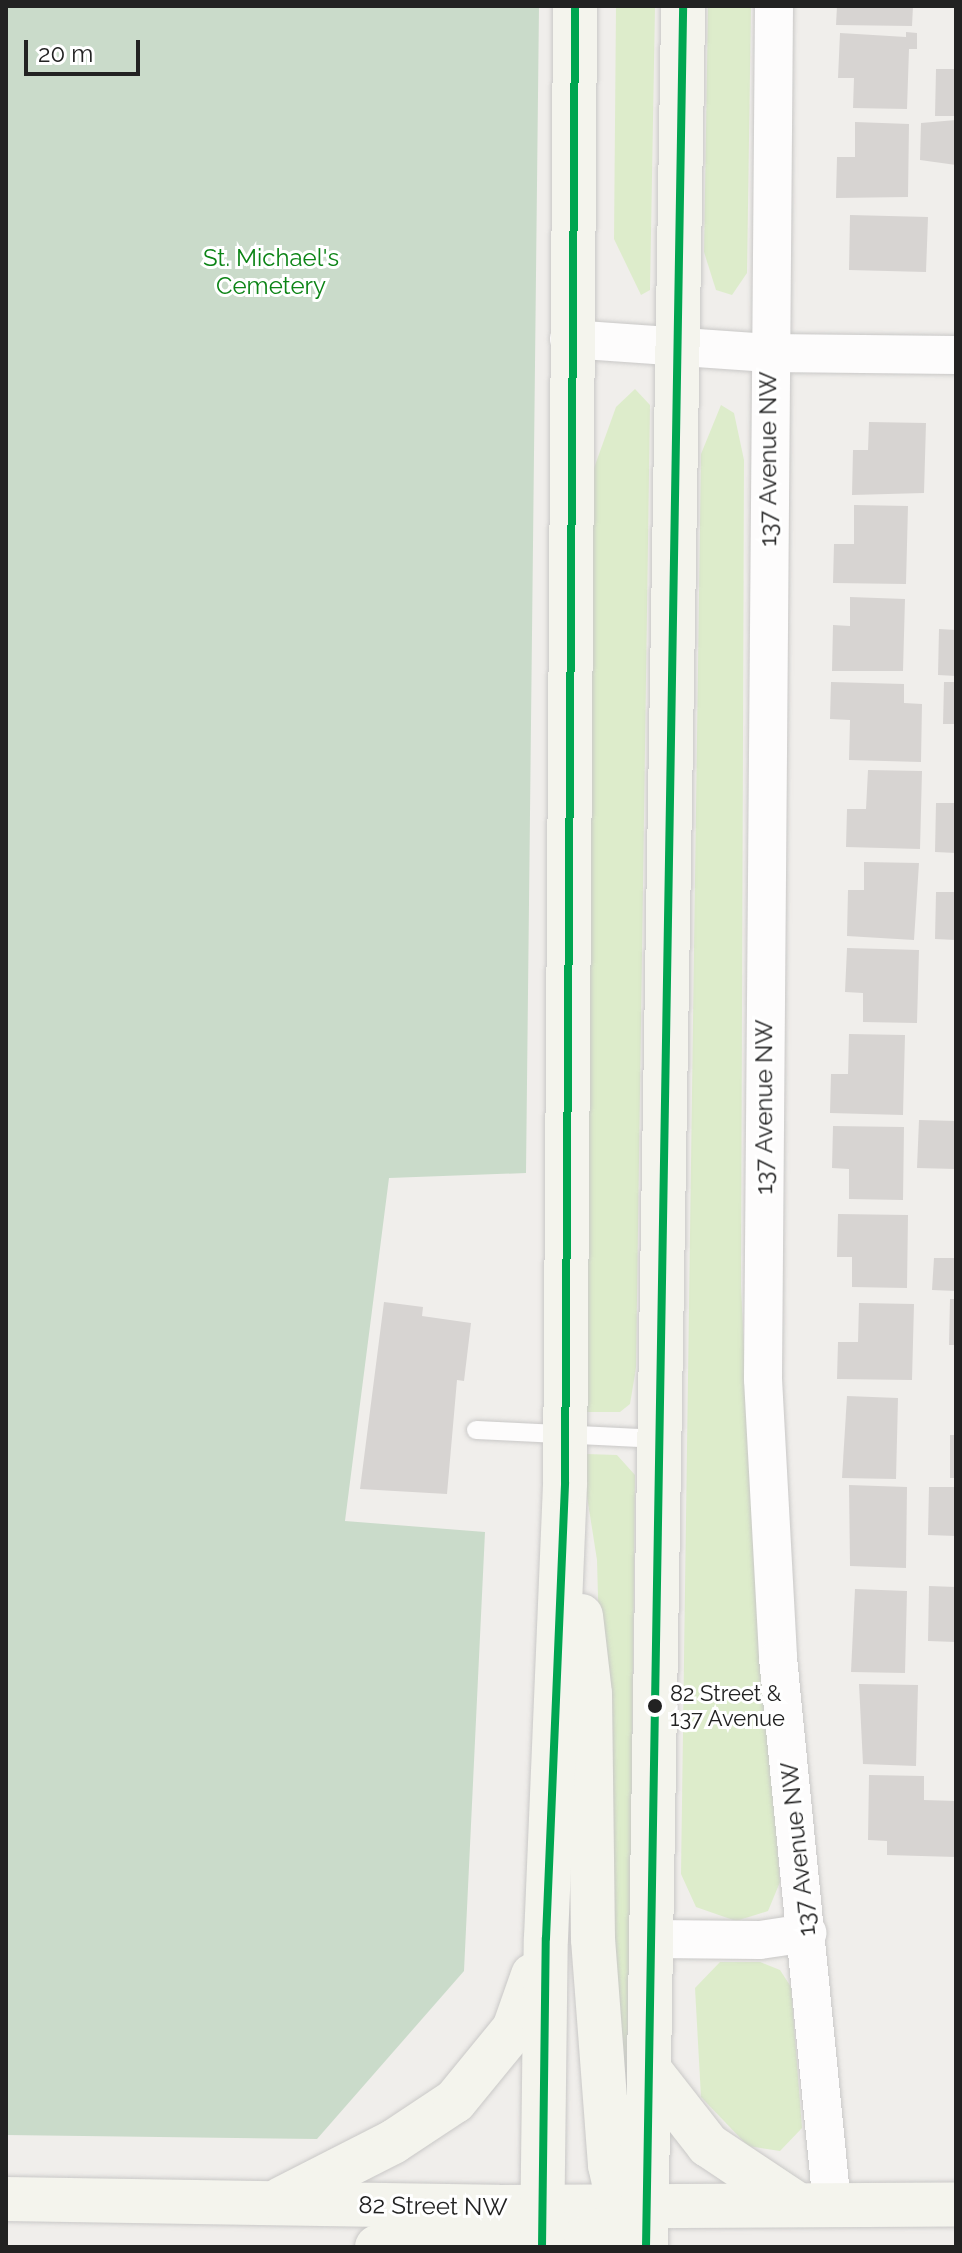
<!DOCTYPE html>
<style>
body{margin:0}
#map{position:relative;width:962px;height:2253px;overflow:hidden;background:#f0eeeb;font-family:Raleway,sans-serif}
div>[style]{position:absolute}
.grass>*{inset:0;background:#ddeccb}
.cemetery>*{inset:0;background:#cadbca}
.building>*{inset:0;background:#d7d4d2}
.roads{filter:drop-shadow(0 0 2px #c9c8c7) drop-shadow(0 0 2px #c9c8c7)}
.service>*{height:18px;margin:-9px;padding:0 9px;transform-origin:9px;border-radius:9px;background:#fdfcfc}
.minor>*{height:38px;margin:-19px;padding:0 19px;transform-origin:19px;border-radius:19px;background:#fdfcfc}
.secondary>*{height:44px;margin:-22px;padding:0 22px;transform-origin:22px;border-radius:22px;background:#f4f4ed}
.bus-1>*{height:8px;margin:-4px;padding:0 4px;transform-origin:4px;border-radius:4px;background:#00a651}
.dots>*{width:22px;height:22px;translate:-50% -50%;box-sizing:border-box;border:4px solid #fff;border-radius:50%}
span{translate:-50% -50%;white-space:nowrap;text-align:center;line-height:1.15;-webkit-text-stroke:6px #fff;paint-order:stroke}
.bus-label{font-size:22px;color:#222}
.left{translate:0 -50%;text-align:left}
.park-label{font-size:24px;color:#0c8416}
.street-label{font-size:24px;color:#222}
.frame{position:absolute;inset:0;border:8px solid #222;pointer-events:none}
.scale{position:absolute;left:24px;top:40px;width:116px;height:36px;box-sizing:border-box;border:4px solid #222;border-top:0;padding-left:10px;font-size:24px;line-height:28px;white-space:nowrap;color:#222;-webkit-text-stroke:6px #fff;paint-order:stroke}
</style>
<div id="map">
<div class="grass">
<div style="clip-path:polygon(616px 6px,655px 6px,650px 290px,641px 295px,614px 239px)"></div>
<div style="clip-path:polygon(708px 6px,751px 6px,747px 273px,732px 295px,716px 290px,704px 252px)"></div>
<div style="clip-path:polygon(635px 389px,650px 405px,636px 1368px,630px 1404px,620px 1412px,583px 1412px,577px 1407px,594px 468px,616px 407px)"></div>
<div style="clip-path:polygon(721px 405px,734px 413px,744px 460px,741px 1286px,753px 1542px,780px 1882px,768px 1911px,736px 1921px,696px 1907px,681px 1874px,701px 454px)"></div>
<div style="clip-path:polygon(586px 1454px,617px 1455px,635px 1475px,629px 2062px,622px 2122px,611px 2079px,597px 1560px,581px 1458px)"></div>
<div style="clip-path:polygon(720px 1962px,760px 1962px,780px 1970px,791px 1987px,802px 2128px,780px 2151px,748px 2146px,701px 2097px,695px 1988px)"></div>
</div>
<div class="cemetery">
<div style="clip-path:polygon(6px 6px,539px 6px,526px 1173px,389px 1178px,345px 1521px,485px 1532px,464px 1971px,317px 2139px,6px 2135px)"></div>
</div>
<div class="building">
<div style="clip-path:polygon(837px 6px,913px 6px,912px 26px,836px 25px)"></div>
<div style="clip-path:polygon(906px 32px,917px 33px,917px 49px,909px 49px,907px 109px,853px 108px,854px 78px,838px 78px,840px 33px,906px 37px)"></div>
<div style="clip-path:polygon(936px 69px,956px 69px,956px 116px,935px 116px)"></div>
<div style="clip-path:polygon(956px 120px,956px 165px,920px 160px,921px 123px)"></div>
<div style="clip-path:polygon(855px 122px,909px 124px,908px 197px,836px 198px,837px 157px,855px 157px)"></div>
<div style="clip-path:polygon(850px 215px,928px 217px,926px 272px,849px 270px)"></div>
<div style="clip-path:polygon(869px 422px,926px 423px,924px 493px,852px 495px,853px 450px,868px 450px)"></div>
<div style="clip-path:polygon(854px 505px,908px 506px,906px 584px,833px 583px,834px 544px,854px 544px)"></div>
<div style="clip-path:polygon(850px 597px,905px 599px,903px 671px,832px 671px,833px 625px,850px 626px)"></div>
<div style="clip-path:polygon(939px 629px,956px 630px,956px 676px,938px 675px)"></div>
<div style="clip-path:polygon(831px 682px,904px 684px,904px 703px,922px 704px,921px 762px,849px 760px,850px 720px,830px 719px)"></div>
<div style="clip-path:polygon(944px 682px,956px 682px,956px 724px,943px 724px)"></div>
<div style="clip-path:polygon(868px 770px,922px 771px,920px 849px,846px 847px,847px 809px,866px 809px)"></div>
<div style="clip-path:polygon(936px 803px,956px 803px,956px 853px,935px 852px)"></div>
<div style="clip-path:polygon(864px 862px,919px 863px,914px 940px,847px 936px,848px 890px,864px 890px)"></div>
<div style="clip-path:polygon(936px 892px,956px 892px,956px 940px,935px 939px)"></div>
<div style="clip-path:polygon(847px 948px,919px 950px,917px 1023px,863px 1022px,863px 993px,845px 992px)"></div>
<div style="clip-path:polygon(849px 1034px,905px 1035px,903px 1115px,830px 1113px,831px 1074px,848px 1074px)"></div>
<div style="clip-path:polygon(919px 1120px,956px 1121px,956px 1169px,917px 1168px)"></div>
<div style="clip-path:polygon(833px 1126px,904px 1127px,903px 1200px,849px 1199px,849px 1169px,832px 1168px)"></div>
<div style="clip-path:polygon(838px 1214px,908px 1215px,907px 1288px,852px 1287px,852px 1257px,837px 1257px)"></div>
<div style="clip-path:polygon(934px 1258px,956px 1258px,956px 1291px,932px 1290px)"></div>
<div style="clip-path:polygon(950px 1299px,956px 1299px,956px 1345px,949px 1345px)"></div>
<div style="clip-path:polygon(384px 1302px,423px 1307px,422px 1316px,471px 1323px,464px 1381px,457px 1380px,447px 1494px,360px 1489px)"></div>
<div style="clip-path:polygon(859px 1303px,914px 1304px,912px 1380px,837px 1379px,838px 1342px,858px 1342px)"></div>
<div style="clip-path:polygon(847px 1396px,898px 1398px,896px 1479px,842px 1478px)"></div>
<div style="clip-path:polygon(950px 1435px,956px 1435px,956px 1478px,950px 1478px)"></div>
<div style="clip-path:polygon(849px 1485px,907px 1487px,906px 1568px,850px 1566px)"></div>
<div style="clip-path:polygon(929px 1487px,956px 1487px,956px 1536px,928px 1535px)"></div>
<div style="clip-path:polygon(929px 1586px,956px 1587px,956px 1642px,928px 1641px)"></div>
<div style="clip-path:polygon(855px 1589px,907px 1591px,905px 1673px,851px 1672px)"></div>
<div style="clip-path:polygon(859px 1684px,918px 1685px,916px 1766px,863px 1764px)"></div>
<div style="clip-path:polygon(869px 1775px,924px 1776px,924px 1800px,956px 1801px,956px 1857px,887px 1855px,887px 1841px,868px 1840px)"></div>
</div>
<div class="roads">
<div class="service">
<div style="left:476px;top:1430px;width:185px;rotate:2.8deg"></div>
</div>
<div class="minor">
<div style="left:774px;top:6px;width:1373px;rotate:90.46deg"></div>
<div style="left:763px;top:1379px;width:279px;rotate:86.9deg"></div>
<div style="left:778px;top:1658px;width:550px;rotate:84.36deg"></div>
<div style="left:569px;top:339px;width:200px;rotate:4deg"></div>
<div style="left:769px;top:353px;width:187px;rotate:0.6deg"></div>
<div style="left:654px;top:1939px;width:106px;rotate:0.5deg"></div>
<div style="left:760px;top:1940px;width:48px;rotate:-8.5deg"></div>
</div>
<div class="secondary">
<div style="left:581px;top:1616px;width:79px;rotate:83.4deg"></div>
<div style="left:590px;top:1694px;width:245px;rotate:89.3deg"></div>
<div style="left:593px;top:1939px;width:227px;rotate:85.7deg"></div>
<div style="left:610px;top:2165px;width:69px;rotate:77.4deg"></div>
<div style="left:651px;top:2072px;width:93px;rotate:52deg"></div>
<div style="left:708px;top:2145px;width:108px;rotate:33.7deg"></div>
<div style="left:6px;top:2199px;width:492px;rotate:0.9deg"></div>
<div style="left:498px;top:2207px;width:458px;rotate:-0.3deg"></div>
<div style="left:281px;top:2199px;width:126px;rotate:-27deg"></div>
<div style="left:393px;top:2142px;width:74px;rotate:-33.5deg"></div>
<div style="left:455px;top:2101px;width:93px;rotate:-50.7deg"></div>
<div style="left:514px;top:2029px;width:57px;rotate:-70.6deg"></div>
<div style="left:377px;top:2247px;width:205px;rotate:-2deg"></div>
<div style="left:582px;top:2240px;width:64px;rotate:-26.2deg"></div>
<div style="left:542px;top:2247px;width:309px;rotate:-89.3deg"></div>
<div style="left:546px;top:1938px;width:456px;rotate:-87.6deg"></div>
<div style="left:565px;top:1482px;width:1476px;rotate:-89.61deg"></div>
<div style="left:646px;top:2247px;width:2241px;rotate:-89.05deg"></div>
</div>
</div>
<div class="bus-1">
<div style="left:542px;top:2247px;width:309px;rotate:-89.3deg"></div>
<div style="left:546px;top:1938px;width:456px;rotate:-87.6deg"></div>
<div style="left:565px;top:1482px;width:1476px;rotate:-89.61deg"></div>
<div style="left:646px;top:2247px;width:2241px;rotate:-89.05deg"></div>
</div>
<div class="dots">
<div style="left:655px;top:1706px;background:#222"></div>
</div>
<div class="bus-label">
<span class="left" style="left:670px;top:1706px">82 Street &amp;<br>137 Avenue</span>
</div>
<div class="park-label">
<span style="left:271px;top:272px">St. Michael's<br>Cemetery</span>
</div>
<div class="street-label">
<span style="left:768px;top:459px;rotate:-90deg">137 Avenue NW</span>
<span style="left:764px;top:1107px;rotate:-90deg">137 Avenue NW</span>
<span style="left:798px;top:1849px;rotate:-96deg">137 Avenue NW</span>
<span style="left:433px;top:2206px;rotate:1deg">82 Street NW</span>
</div>
<div class="frame"></div>
<div class="scale">20 m</div>
</div>
